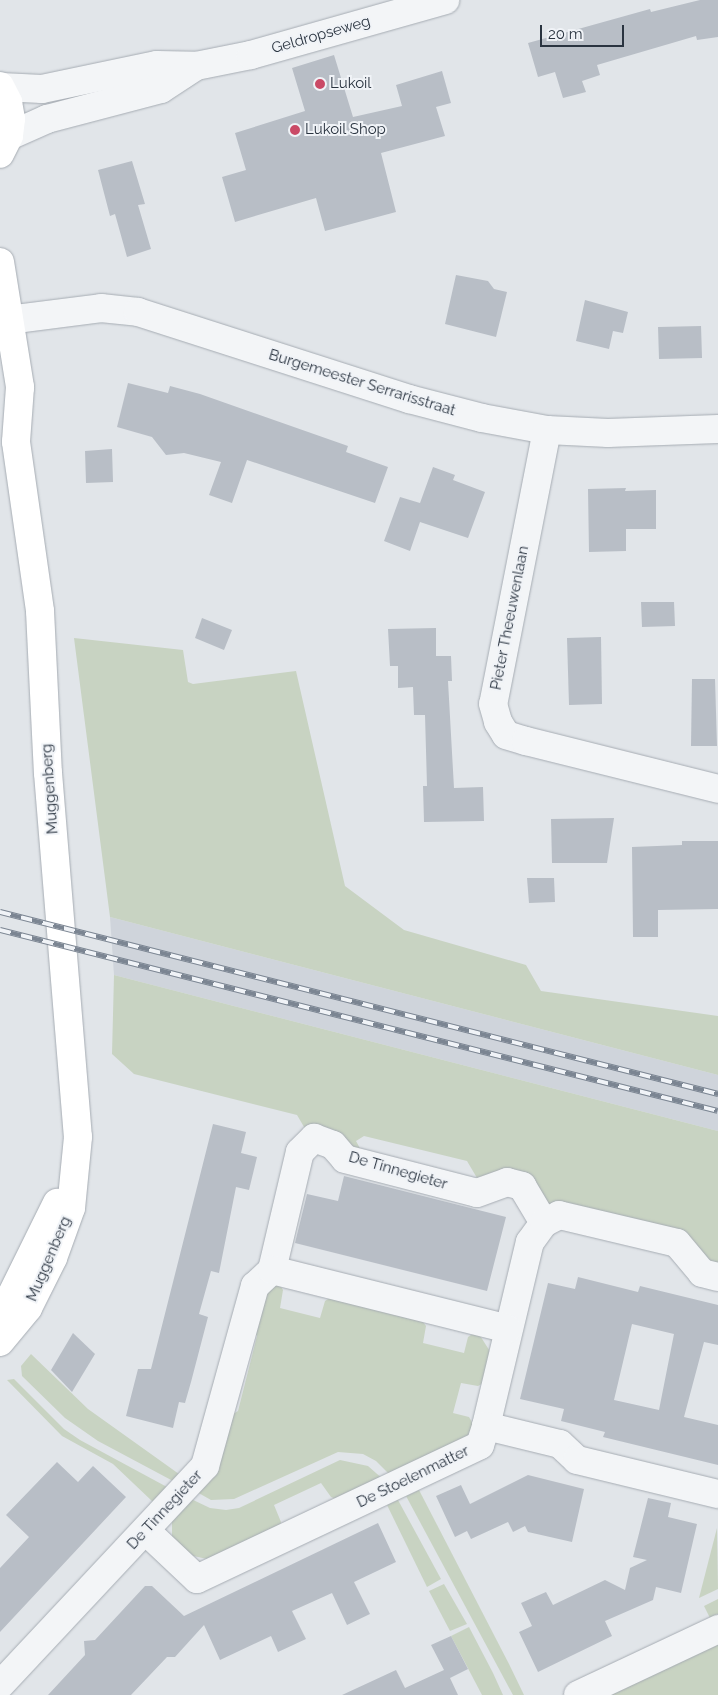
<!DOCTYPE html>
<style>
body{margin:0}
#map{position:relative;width:718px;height:1695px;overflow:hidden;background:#e1e5e9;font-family:Raleway,sans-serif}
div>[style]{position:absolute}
.built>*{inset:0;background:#cfd4db}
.green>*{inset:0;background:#c8d3c2}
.building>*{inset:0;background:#b8bec6}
.roads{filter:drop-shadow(0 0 1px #a6acb3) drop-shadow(0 0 1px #a6acb3)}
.minor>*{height:28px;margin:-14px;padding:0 14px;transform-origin:14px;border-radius:14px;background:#f3f5f7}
.major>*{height:28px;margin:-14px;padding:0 14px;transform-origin:14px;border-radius:14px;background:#fff}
.rail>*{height:5.5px;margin-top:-2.75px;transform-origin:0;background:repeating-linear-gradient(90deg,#f0f3f7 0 11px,#7b8592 0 22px);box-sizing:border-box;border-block:1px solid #7b8592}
.dots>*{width:14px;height:14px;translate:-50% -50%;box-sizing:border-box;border:2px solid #f0f3f7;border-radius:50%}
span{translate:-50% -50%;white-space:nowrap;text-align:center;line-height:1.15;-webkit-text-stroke:4px #f0f3f7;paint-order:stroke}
.street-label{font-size:15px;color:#2a3440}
.poi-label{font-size:15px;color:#2a3440}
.left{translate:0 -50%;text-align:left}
.scale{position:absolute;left:540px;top:25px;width:84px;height:22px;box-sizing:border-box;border:2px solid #2a3440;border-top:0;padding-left:6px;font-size:15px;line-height:18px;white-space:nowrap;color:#2a3440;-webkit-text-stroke:4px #f0f3f7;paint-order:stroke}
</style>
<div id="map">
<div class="built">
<div style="clip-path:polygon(110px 917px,718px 1075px,718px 1131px,114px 975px)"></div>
</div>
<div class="green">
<div style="clip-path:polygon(74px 638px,183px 650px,188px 682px,193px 684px,296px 671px,345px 886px,404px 930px,526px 965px,541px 991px,718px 1016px,718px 1075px,110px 917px)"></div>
<div style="clip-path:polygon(114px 975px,718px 1131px,718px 1268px,705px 1265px,688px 1238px,544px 1203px,480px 1183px,467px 1161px,364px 1136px,356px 1141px,363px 1154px,307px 1132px,297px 1115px,134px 1074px,112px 1054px)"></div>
<div style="clip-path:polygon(277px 1280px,283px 1290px,280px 1308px,320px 1318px,325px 1301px,334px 1295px,419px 1316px,426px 1326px,423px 1343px,464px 1353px,468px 1337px,477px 1331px,493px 1356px,487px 1381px,478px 1386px,461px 1383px,453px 1413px,469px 1417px,476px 1429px,474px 1438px,392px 1477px,376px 1461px,363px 1454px,338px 1452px,234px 1499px,211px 1500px,195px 1491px,228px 1417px,238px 1411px,257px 1336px,251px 1325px,260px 1289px)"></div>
<div style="clip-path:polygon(31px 1354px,88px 1409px,179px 1474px,173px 1481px,98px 1441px,65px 1418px,22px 1376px,21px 1366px)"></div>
<div style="clip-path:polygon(14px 1379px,64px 1429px,80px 1440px,167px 1487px,153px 1502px,113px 1464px,62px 1436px,7px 1380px)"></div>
<div style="clip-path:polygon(340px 1460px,368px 1466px,384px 1480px,341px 1501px,331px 1497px,321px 1483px,274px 1505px,281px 1522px,279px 1531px,216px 1561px,189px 1555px,172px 1538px,172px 1515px,189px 1498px,210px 1508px,226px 1510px,239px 1508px)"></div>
<div style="clip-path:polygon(419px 1490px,509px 1664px,524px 1695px,513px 1695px,406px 1496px)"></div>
<div style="clip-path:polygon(398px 1500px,441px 1579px,427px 1587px,387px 1505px)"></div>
<div style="clip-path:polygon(717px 1528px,718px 1589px,699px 1598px)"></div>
<div style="clip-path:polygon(444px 1584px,467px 1624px,450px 1631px,429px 1591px)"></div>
<div style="clip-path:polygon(718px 1599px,718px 1614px,710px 1618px,704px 1606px)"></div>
<div style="clip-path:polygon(469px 1627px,493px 1673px,503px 1695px,482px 1695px,451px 1636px)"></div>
<div style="clip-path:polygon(718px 1643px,718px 1695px,608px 1695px)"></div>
</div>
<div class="building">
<div style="clip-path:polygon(700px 0,718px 0,718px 37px,697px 40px,696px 36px,597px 65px,600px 75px,582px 81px,586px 92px,563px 98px,555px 72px,538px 77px,528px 43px,650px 9px,651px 12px)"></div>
<div style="clip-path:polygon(334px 55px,353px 117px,402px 106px,396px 85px,442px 71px,451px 103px,436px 107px,445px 136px,381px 153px,396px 212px,325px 231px,316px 198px,235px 222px,222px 177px,246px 170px,235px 133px,305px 111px,292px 68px)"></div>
<div style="clip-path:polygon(132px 161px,145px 204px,138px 205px,151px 249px,127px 257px,115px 214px,110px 216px,98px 170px)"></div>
<div style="clip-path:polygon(456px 275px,488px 281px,494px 289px,507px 292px,496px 337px,445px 324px)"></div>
<div style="clip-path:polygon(585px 300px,628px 312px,623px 333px,613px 331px,609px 349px,576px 341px)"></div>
<div style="clip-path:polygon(701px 326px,702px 358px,659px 359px,658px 327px)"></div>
<div style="clip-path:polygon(128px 383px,168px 393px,170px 386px,200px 394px,348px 446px,346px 452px,388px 467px,375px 503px,247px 460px,232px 503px,209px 495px,221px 462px,184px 453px,166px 455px,152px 437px,117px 427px)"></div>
<div style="clip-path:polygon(112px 449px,113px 482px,86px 483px,85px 451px)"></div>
<div style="clip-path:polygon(433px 467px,455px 475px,453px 480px,485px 492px,468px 538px,420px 522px,410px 551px,384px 541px,400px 497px,420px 503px)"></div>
<div style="clip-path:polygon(626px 488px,625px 491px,656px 490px,656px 529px,626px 529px,626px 551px,589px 552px,588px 489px)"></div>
<div style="clip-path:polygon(641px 602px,674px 602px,675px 626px,642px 627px)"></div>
<div style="clip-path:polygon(202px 618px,232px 630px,224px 650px,195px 638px)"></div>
<div style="clip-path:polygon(436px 628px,436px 656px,451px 656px,452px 681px,448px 681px,454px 788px,483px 787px,484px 821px,424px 822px,423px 786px,427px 786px,425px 715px,414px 715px,413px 687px,398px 688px,398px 666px,390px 666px,388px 629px)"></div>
<div style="clip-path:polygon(601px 637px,602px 704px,569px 705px,567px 638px)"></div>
<div style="clip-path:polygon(692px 679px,715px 679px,717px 746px,691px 746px)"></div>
<div style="clip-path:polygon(614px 818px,607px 863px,552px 863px,551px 819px)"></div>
<div style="clip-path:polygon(682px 841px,718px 841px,718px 909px,658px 910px,658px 937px,633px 937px,632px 847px,682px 845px)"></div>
<div style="clip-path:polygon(527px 878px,554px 878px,555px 902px,529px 903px)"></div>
<div style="clip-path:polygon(213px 1124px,246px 1132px,241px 1153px,257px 1157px,249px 1190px,236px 1187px,219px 1273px,211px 1271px,199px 1314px,208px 1317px,191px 1382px,185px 1403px,179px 1402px,173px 1428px,126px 1416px,138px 1369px,151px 1369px)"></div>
<div style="clip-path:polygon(344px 1176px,506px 1217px,487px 1291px,295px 1243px,307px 1194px,338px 1201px)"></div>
<div style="clip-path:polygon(evenodd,578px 1277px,638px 1292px,640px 1286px,718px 1305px,718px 1345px,704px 1342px,684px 1417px,718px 1425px,718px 1465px,603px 1437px,605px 1432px,561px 1421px,564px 1409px,520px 1399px,548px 1283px,575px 1289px,578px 1277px,632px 1324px,674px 1334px,659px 1410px,614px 1400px,632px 1324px)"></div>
<div style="clip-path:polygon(73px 1333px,95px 1354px,72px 1392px,51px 1370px)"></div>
<div style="clip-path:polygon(57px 1462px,78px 1482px,93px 1466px,126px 1497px,0 1632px,0 1568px,29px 1537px,6px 1515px)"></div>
<div style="clip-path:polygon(528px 1475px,584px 1489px,572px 1542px,528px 1532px,525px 1526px,513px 1532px,508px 1522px,471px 1539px,467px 1531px,455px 1537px,436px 1496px,461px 1485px,470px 1504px)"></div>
<div style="clip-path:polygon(648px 1498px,671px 1503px,668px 1517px,697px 1524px,681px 1593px,656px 1587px,653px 1600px,605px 1621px,612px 1636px,538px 1672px,519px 1632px,532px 1626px,521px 1603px,546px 1592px,553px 1605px,605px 1580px,625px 1590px,630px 1568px,647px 1560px,633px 1557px)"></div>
<div style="clip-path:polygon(378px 1523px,396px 1562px,354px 1582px,370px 1614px,347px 1625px,332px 1593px,292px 1611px,306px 1639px,278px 1652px,271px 1636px,220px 1660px,204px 1625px,175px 1657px,167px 1657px,131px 1695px,48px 1695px,85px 1655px,84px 1641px,95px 1640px,145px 1586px,152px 1586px,184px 1616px)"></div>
<div style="clip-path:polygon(451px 1636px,468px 1669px,450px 1678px,458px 1695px,342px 1695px,396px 1670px,405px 1688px,444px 1670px,431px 1645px)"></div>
</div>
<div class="roads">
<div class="minor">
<div style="left:1px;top:87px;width:41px;rotate:2.8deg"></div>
<div style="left:42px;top:89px;width:117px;rotate:-11.8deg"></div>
<div style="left:157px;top:65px;width:39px;rotate:1deg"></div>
<div style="left:196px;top:66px;width:56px;rotate:-11.3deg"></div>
<div style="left:251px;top:55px;width:202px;rotate:-15.8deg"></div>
<div style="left:9px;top:136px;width:42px;rotate:-24.1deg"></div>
<div style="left:47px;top:119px;width:118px;rotate:-14.7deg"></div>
<div style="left:161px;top:89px;width:42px;rotate:-33.3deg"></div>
<div style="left:0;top:321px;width:102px;rotate:-7.3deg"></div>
<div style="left:101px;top:308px;width:37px;rotate:6deg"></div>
<div style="left:138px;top:312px;width:285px;rotate:17.8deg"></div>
<div style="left:409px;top:399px;width:75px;rotate:14.6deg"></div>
<div style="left:482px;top:418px;width:66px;rotate:10.5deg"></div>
<div style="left:547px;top:430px;width:61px;rotate:2.8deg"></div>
<div style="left:608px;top:433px;width:110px;rotate:-2.1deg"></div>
<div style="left:547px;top:430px;width:279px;rotate:101.1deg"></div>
<div style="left:493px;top:704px;width:19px;rotate:74deg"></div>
<div style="left:498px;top:722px;width:15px;rotate:58deg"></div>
<div style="left:506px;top:735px;width:21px;rotate:17deg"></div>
<div style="left:526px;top:741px;width:198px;rotate:14deg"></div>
<div style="left:272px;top:1270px;width:121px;rotate:-76.7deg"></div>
<div style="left:300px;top:1152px;width:20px;rotate:-45deg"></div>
<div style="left:314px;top:1138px;width:20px;rotate:20deg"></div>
<div style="left:333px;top:1145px;width:18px;rotate:49deg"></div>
<div style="left:345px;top:1159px;width:136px;rotate:14.4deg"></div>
<div style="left:477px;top:1193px;width:32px;rotate:-20deg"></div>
<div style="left:507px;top:1182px;width:16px;rotate:15deg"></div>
<div style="left:522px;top:1186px;width:43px;rotate:59.3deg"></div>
<div style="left:486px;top:1426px;width:189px;rotate:-76.6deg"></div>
<div style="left:530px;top:1242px;width:24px;rotate:-54deg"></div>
<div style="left:544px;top:1223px;width:17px;rotate:-28deg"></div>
<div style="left:559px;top:1215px;width:121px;rotate:13.3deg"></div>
<div style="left:677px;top:1243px;width:39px;rotate:50deg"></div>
<div style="left:702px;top:1273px;width:16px;rotate:14deg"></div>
<div style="left:146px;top:1531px;width:70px;rotate:43.3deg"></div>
<div style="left:197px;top:1579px;width:313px;rotate:-25.3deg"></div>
<div style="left:480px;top:1445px;width:20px;rotate:-72deg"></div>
<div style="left:486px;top:1426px;width:76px;rotate:13.7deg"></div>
<div style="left:560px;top:1444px;width:23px;rotate:43deg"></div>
<div style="left:577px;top:1460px;width:145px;rotate:13.6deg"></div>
<div style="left:0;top:1685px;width:300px;rotate:-46.9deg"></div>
<div style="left:205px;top:1466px;width:187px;rotate:-74.5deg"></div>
<div style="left:255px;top:1286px;width:23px;rotate:-43deg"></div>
<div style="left:272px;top:1270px;width:243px;rotate:14deg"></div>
<div style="left:578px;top:1695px;width:155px;rotate:-25.2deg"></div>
</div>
<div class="major">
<div style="left:0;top:86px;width:18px;rotate:63deg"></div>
<div style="left:8px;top:102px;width:17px;rotate:80deg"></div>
<div style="left:11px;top:119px;width:17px;rotate:97deg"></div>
<div style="left:9px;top:136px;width:20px;rotate:117deg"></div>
<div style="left:0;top:262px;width:127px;rotate:80.9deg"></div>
<div style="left:20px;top:387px;width:55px;rotate:94.2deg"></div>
<div style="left:16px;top:442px;width:171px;rotate:81.9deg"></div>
<div style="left:40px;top:611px;width:162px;rotate:87.2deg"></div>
<div style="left:48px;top:773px;width:365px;rotate:85.3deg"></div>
<div style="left:78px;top:1137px;width:71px;rotate:95.6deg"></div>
<div style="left:71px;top:1208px;width:53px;rotate:109.8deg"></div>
<div style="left:53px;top:1258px;width:56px;rotate:116.6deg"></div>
<div style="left:28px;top:1308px;width:44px;rotate:129.5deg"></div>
<div style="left:0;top:1309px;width:17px;rotate:-50deg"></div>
<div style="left:11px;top:1296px;width:104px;rotate:-63.7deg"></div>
</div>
</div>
<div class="rail">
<div style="left:0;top:912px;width:741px;rotate:14.22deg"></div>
<div style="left:0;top:930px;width:740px;rotate:14.15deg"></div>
</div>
<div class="dots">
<div style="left:320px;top:84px;background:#ca4a66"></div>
<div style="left:295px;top:130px;background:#ca4a66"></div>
</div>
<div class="street-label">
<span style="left:321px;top:35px;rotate:-16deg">Geldropseweg</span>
<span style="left:362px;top:383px;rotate:17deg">Burgemeester Serrarisstraat</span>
<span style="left:510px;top:618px;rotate:-79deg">Pieter Theeuwenlaan</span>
<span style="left:50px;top:789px;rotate:-94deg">Muggenberg</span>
<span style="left:398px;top:1171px;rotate:16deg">De Tinnegieter</span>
<span style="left:49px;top:1259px;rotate:-67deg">Muggenberg</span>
<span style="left:413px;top:1477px;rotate:-26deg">De Stoelenmatter</span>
<span style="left:165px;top:1510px;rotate:-47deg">De Tinnegieter</span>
</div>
<div class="poi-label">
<span class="left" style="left:330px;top:84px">Lukoil</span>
<span class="left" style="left:305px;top:130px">Lukoil Shop</span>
</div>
<div class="scale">20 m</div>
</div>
